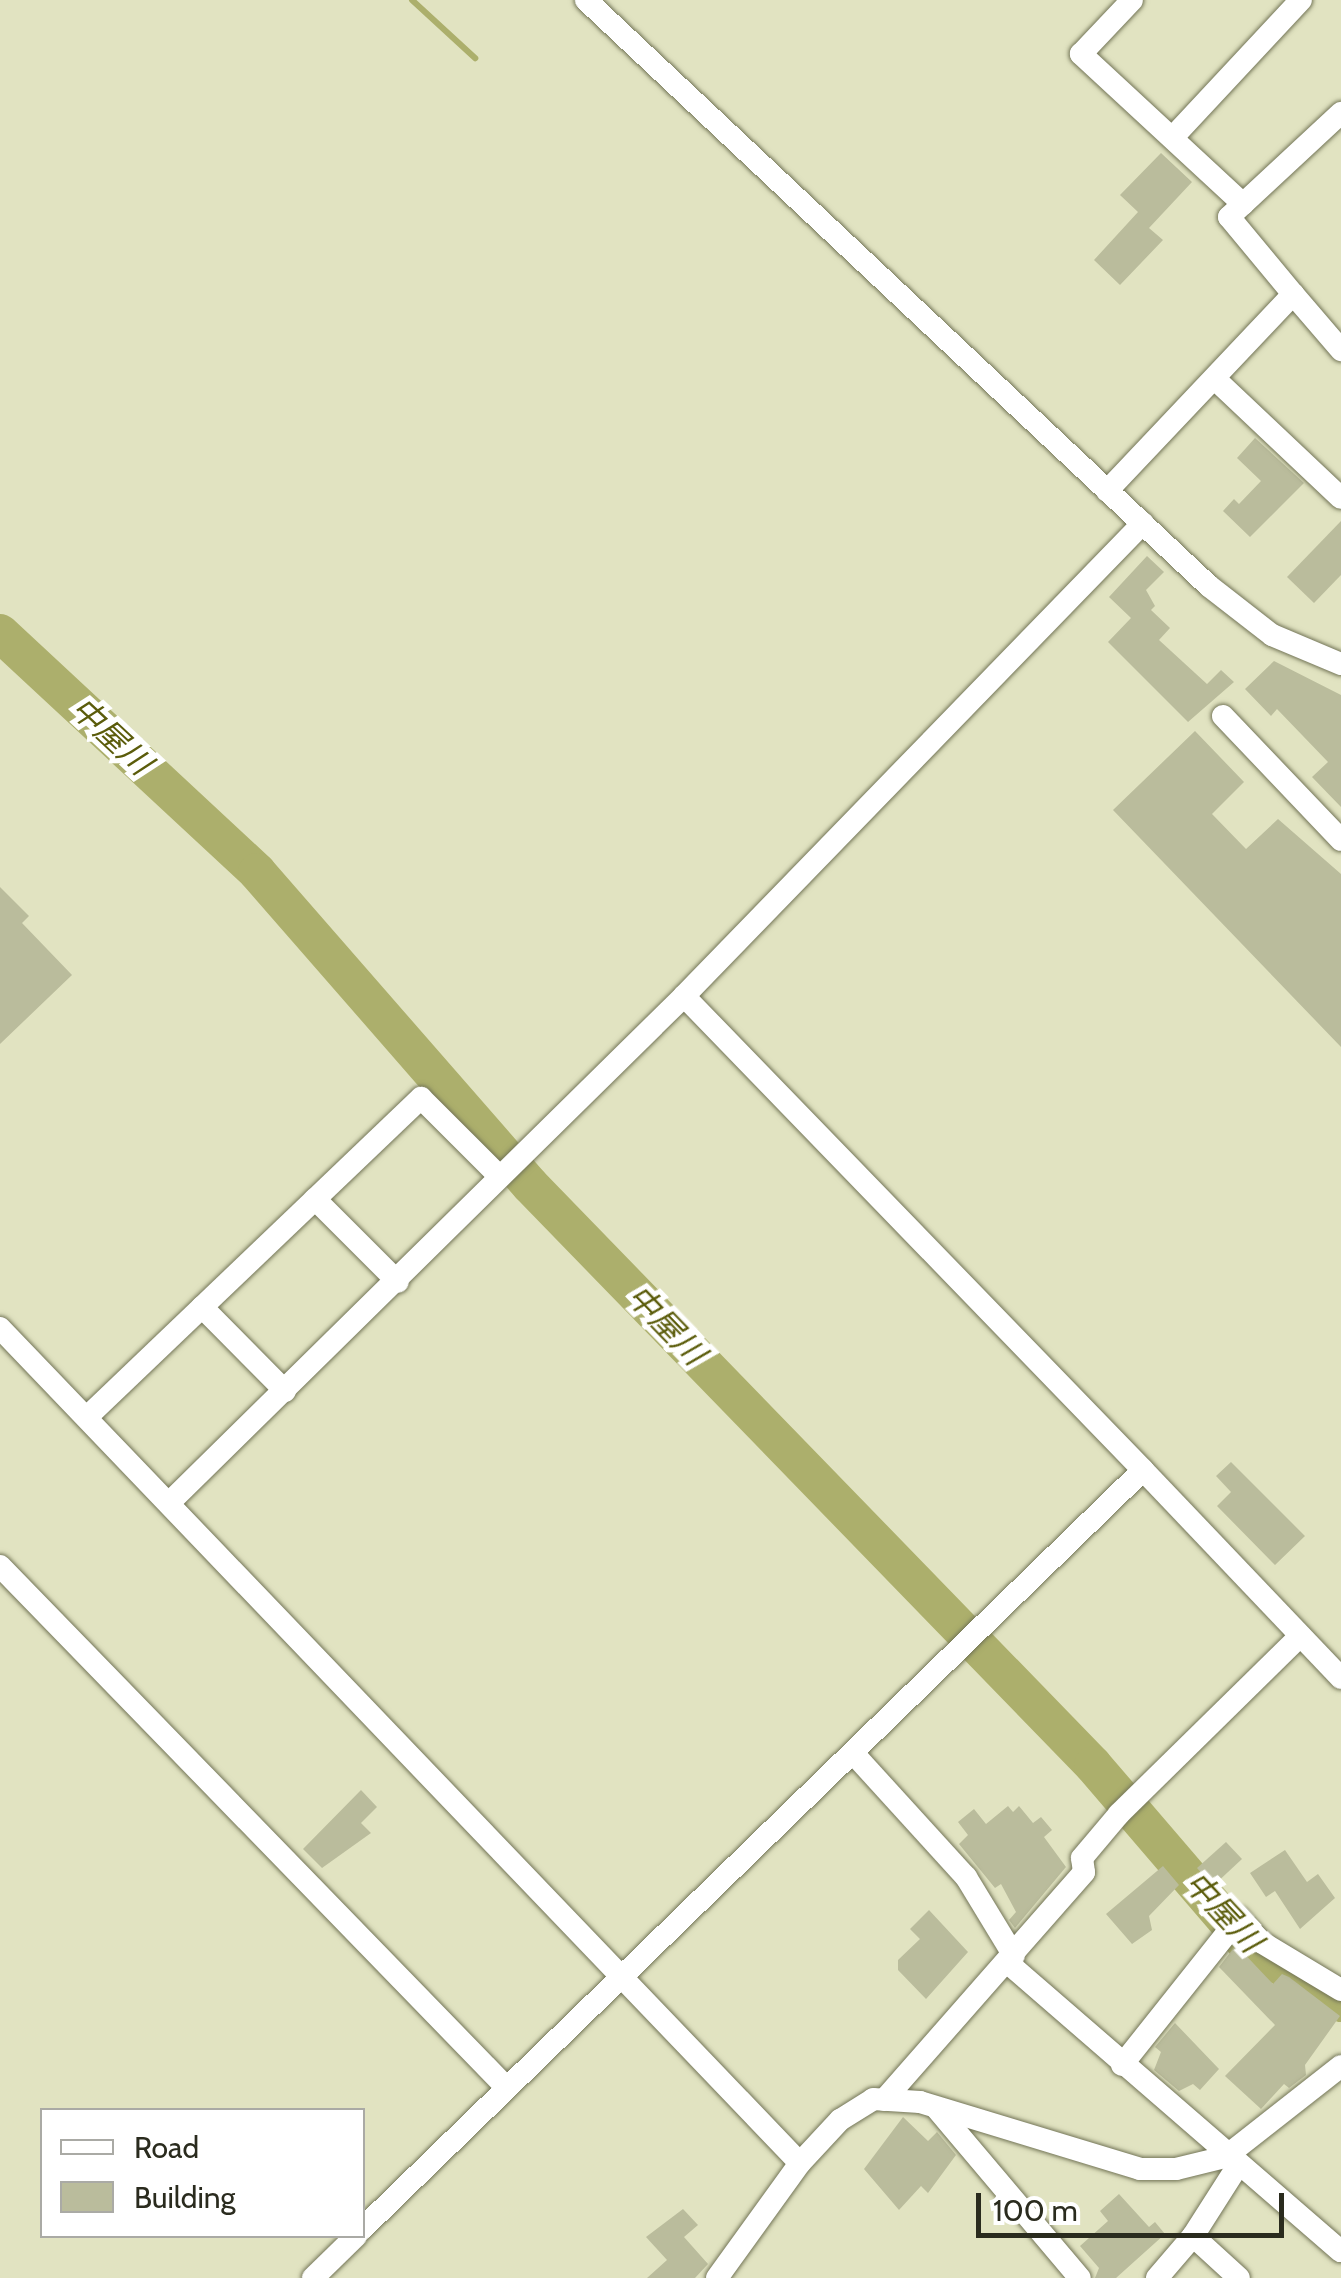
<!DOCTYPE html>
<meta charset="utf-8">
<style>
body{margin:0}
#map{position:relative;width:1341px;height:2278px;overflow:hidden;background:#e1e3c1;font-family:Cabin,"Noto Sans JP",sans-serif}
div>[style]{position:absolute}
.stream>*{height:6px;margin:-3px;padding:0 3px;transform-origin:3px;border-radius:3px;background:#acaf6c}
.river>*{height:38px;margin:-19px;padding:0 19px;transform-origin:19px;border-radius:19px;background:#acaf6c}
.building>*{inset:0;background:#babc9c}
.roads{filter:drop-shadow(0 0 2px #737557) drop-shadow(0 0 2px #737557)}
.minor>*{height:22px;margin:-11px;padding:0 11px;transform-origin:11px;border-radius:11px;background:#fff}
span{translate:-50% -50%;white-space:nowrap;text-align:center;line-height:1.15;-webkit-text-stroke:10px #fff;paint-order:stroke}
.water-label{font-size:32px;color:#5b5c0b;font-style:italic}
.legend{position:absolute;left:40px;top:2108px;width:325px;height:130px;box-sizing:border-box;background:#fff;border:2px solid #aaaaa5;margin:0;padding:12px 18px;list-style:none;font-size:30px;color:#2a2b1e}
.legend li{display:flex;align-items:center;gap:20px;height:50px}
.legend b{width:50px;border:2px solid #aaaaa5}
.scale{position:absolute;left:976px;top:2193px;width:308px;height:45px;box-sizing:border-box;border:5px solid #2a2b1e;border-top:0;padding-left:12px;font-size:30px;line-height:35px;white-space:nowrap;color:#2a2b1e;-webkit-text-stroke:8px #fff;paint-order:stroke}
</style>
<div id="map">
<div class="stream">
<div style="left:412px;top:0;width:86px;rotate:42.6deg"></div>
</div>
<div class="river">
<div style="left:0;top:633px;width:351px;rotate:42.9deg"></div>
<div style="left:257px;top:872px;width:415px;rotate:48.9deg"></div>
<div style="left:530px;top:1185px;width:808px;rotate:45.85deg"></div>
<div style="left:1093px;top:1765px;width:240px;rotate:49.4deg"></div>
<div style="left:1249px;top:1947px;width:108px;rotate:31.3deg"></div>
</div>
<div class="building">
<div style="clip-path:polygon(1161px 153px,1192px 182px,1149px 228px,1163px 240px,1120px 285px,1094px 260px,1138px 212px,1120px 195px)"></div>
<div style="clip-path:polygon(1255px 438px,1304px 483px,1250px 537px,1223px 511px,1234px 499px,1239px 504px,1261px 481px,1237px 458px)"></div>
<div style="clip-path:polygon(1341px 521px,1341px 575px,1314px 603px,1287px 577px)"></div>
<div style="clip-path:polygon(1147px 556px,1164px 572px,1146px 590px,1155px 606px,1151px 610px,1170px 628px,1159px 640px,1207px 684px,1221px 670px,1234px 682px,1188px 722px,1108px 642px,1131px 618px,1109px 597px)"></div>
<div style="clip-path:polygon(1274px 661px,1341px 695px,1341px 807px,1312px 777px,1328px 762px,1277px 709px,1271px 716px,1245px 689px)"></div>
<div style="clip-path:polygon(1195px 731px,1244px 782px,1212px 814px,1246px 849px,1278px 819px,1341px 874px,1341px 1047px,1113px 810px)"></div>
<div style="clip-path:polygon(0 887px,29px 916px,22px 923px,72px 975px,0 1044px)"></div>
<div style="clip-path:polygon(1231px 1462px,1305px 1536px,1275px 1565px,1217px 1506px,1231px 1492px,1216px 1476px)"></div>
<div style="clip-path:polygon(361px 1790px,377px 1807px,361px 1823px,371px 1833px,322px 1868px,303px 1849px)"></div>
<div style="clip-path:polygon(1008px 1806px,1013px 1812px,1019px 1806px,1033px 1823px,1041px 1817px,1052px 1830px,1044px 1837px,1066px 1867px,1015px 1928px,1009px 1920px,1016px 1912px,1001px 1884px,995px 1888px,959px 1844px,968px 1835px,958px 1822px,974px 1809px,986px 1824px)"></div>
<div style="clip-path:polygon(1226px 1842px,1242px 1859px,1213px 1886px,1197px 1868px)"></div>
<div style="clip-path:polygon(1285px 1850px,1307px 1882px,1318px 1874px,1335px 1898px,1300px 1929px,1275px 1891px,1266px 1897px,1250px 1873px)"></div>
<div style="clip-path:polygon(1163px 1866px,1179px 1885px,1149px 1916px,1152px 1930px,1132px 1944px,1106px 1914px)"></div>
<div style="clip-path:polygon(929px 1910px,968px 1952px,926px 1999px,898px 1970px,898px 1960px,920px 1939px,910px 1929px)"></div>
<div style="clip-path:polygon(1236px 1945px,1273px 1984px,1282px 1974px,1289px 1977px,1340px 2016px,1305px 2065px,1306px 2075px,1289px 2088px,1284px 2084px,1261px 2109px,1225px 2076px,1275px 2025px,1219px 1967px)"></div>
<div style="clip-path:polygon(1175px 2023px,1219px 2069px,1200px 2090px,1193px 2084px,1179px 2091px,1154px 2070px,1161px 2052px,1155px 2047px)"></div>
<div style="clip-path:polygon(903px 2117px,928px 2141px,937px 2132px,956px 2155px,928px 2193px,921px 2186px,899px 2210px,864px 2169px)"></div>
<div style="clip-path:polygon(1119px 2194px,1149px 2227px,1155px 2222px,1165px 2234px,1116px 2278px,1095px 2278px,1099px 2268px,1080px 2246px,1108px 2221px,1100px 2211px)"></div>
<div style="clip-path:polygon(683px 2209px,698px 2225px,684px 2237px,708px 2264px,695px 2278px,647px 2278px,667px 2260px,646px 2237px)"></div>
</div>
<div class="roads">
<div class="minor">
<div style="left:586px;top:0;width:855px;rotate:43.25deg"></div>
<div style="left:1209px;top:586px;width:80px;rotate:37.9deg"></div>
<div style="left:1272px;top:635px;width:75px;rotate:22.8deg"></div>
<div style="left:1174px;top:136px;width:186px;rotate:-47deg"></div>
<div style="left:1243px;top:204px;width:134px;rotate:-42.9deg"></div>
<div style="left:1293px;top:294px;width:74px;rotate:49.4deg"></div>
<div style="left:1215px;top:379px;width:173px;rotate:43.4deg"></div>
<div style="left:1107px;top:491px;width:271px;rotate:-46.6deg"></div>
<div style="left:1293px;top:294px;width:100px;rotate:-129.7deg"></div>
<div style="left:1229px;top:217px;width:19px;rotate:-43deg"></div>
<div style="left:1243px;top:204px;width:221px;rotate:-137.2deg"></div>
<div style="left:1081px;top:54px;width:74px;rotate:-46.6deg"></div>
<div style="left:1223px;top:716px;width:171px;rotate:46.4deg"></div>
<div style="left:315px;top:1199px;width:117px;rotate:45deg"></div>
<div style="left:202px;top:1307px;width:118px;rotate:45.3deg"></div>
<div style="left:0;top:1328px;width:1156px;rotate:46.23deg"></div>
<div style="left:87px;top:1417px;width:462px;rotate:-43.7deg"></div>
<div style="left:421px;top:1098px;width:109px;rotate:45deg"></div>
<div style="left:1143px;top:1470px;width:287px;rotate:46.4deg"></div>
<div style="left:169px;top:1503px;width:723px;rotate:-44.55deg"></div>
<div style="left:0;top:1566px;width:725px;rotate:45.84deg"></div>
<div style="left:853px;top:1753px;width:168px;rotate:47.7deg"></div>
<div style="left:966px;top:1877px;width:92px;rotate:58.7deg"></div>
<div style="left:1008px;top:1963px;width:440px;rotate:40.9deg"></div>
<div style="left:1122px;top:2065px;width:188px;rotate:-51.5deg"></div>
<div style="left:1239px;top:1918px;width:33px;rotate:47deg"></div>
<div style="left:1261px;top:1942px;width:93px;rotate:31deg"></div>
<div style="left:884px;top:2100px;width:303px;rotate:-48.7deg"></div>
<div style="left:1084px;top:1872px;width:14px;rotate:-98deg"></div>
<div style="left:1082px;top:1858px;width:57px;rotate:-49.9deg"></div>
<div style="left:1119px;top:1814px;width:254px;rotate:-44.5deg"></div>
<div style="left:937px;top:2109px;width:221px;rotate:49.8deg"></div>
<div style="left:362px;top:2229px;width:1089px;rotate:-44.18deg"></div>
<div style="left:1143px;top:1470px;width:660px;rotate:-134.08deg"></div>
<div style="left:684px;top:996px;width:659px;rotate:-45.86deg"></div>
<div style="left:1193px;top:2236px;width:82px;rotate:-57.5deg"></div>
<div style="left:313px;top:2278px;width:60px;rotate:-44.3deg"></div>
<div style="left:717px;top:2278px;width:142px;rotate:-54.2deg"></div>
<div style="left:800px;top:2163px;width:59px;rotate:-47.1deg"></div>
<div style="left:840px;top:2120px;width:39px;rotate:-32deg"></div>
<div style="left:873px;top:2099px;width:47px;rotate:3.7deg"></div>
<div style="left:920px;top:2102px;width:230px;rotate:16.9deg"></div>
<div style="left:1140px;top:2169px;width:36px"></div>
<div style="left:1176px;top:2169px;width:50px;rotate:-13.8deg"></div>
<div style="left:1225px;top:2157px;width:147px;rotate:-38.1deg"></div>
<div style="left:1157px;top:2278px;width:55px;rotate:-49.4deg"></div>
<div style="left:1193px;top:2236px;width:62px;rotate:42.4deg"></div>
</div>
</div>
<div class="water-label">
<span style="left:111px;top:736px;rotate:43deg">中屋川</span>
<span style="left:666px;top:1325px;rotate:46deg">中屋川</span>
<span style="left:1223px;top:1912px;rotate:47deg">中屋川</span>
</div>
<ul class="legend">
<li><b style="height:12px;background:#fff"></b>Road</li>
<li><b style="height:28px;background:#babc9c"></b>Building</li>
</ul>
<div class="scale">100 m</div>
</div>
